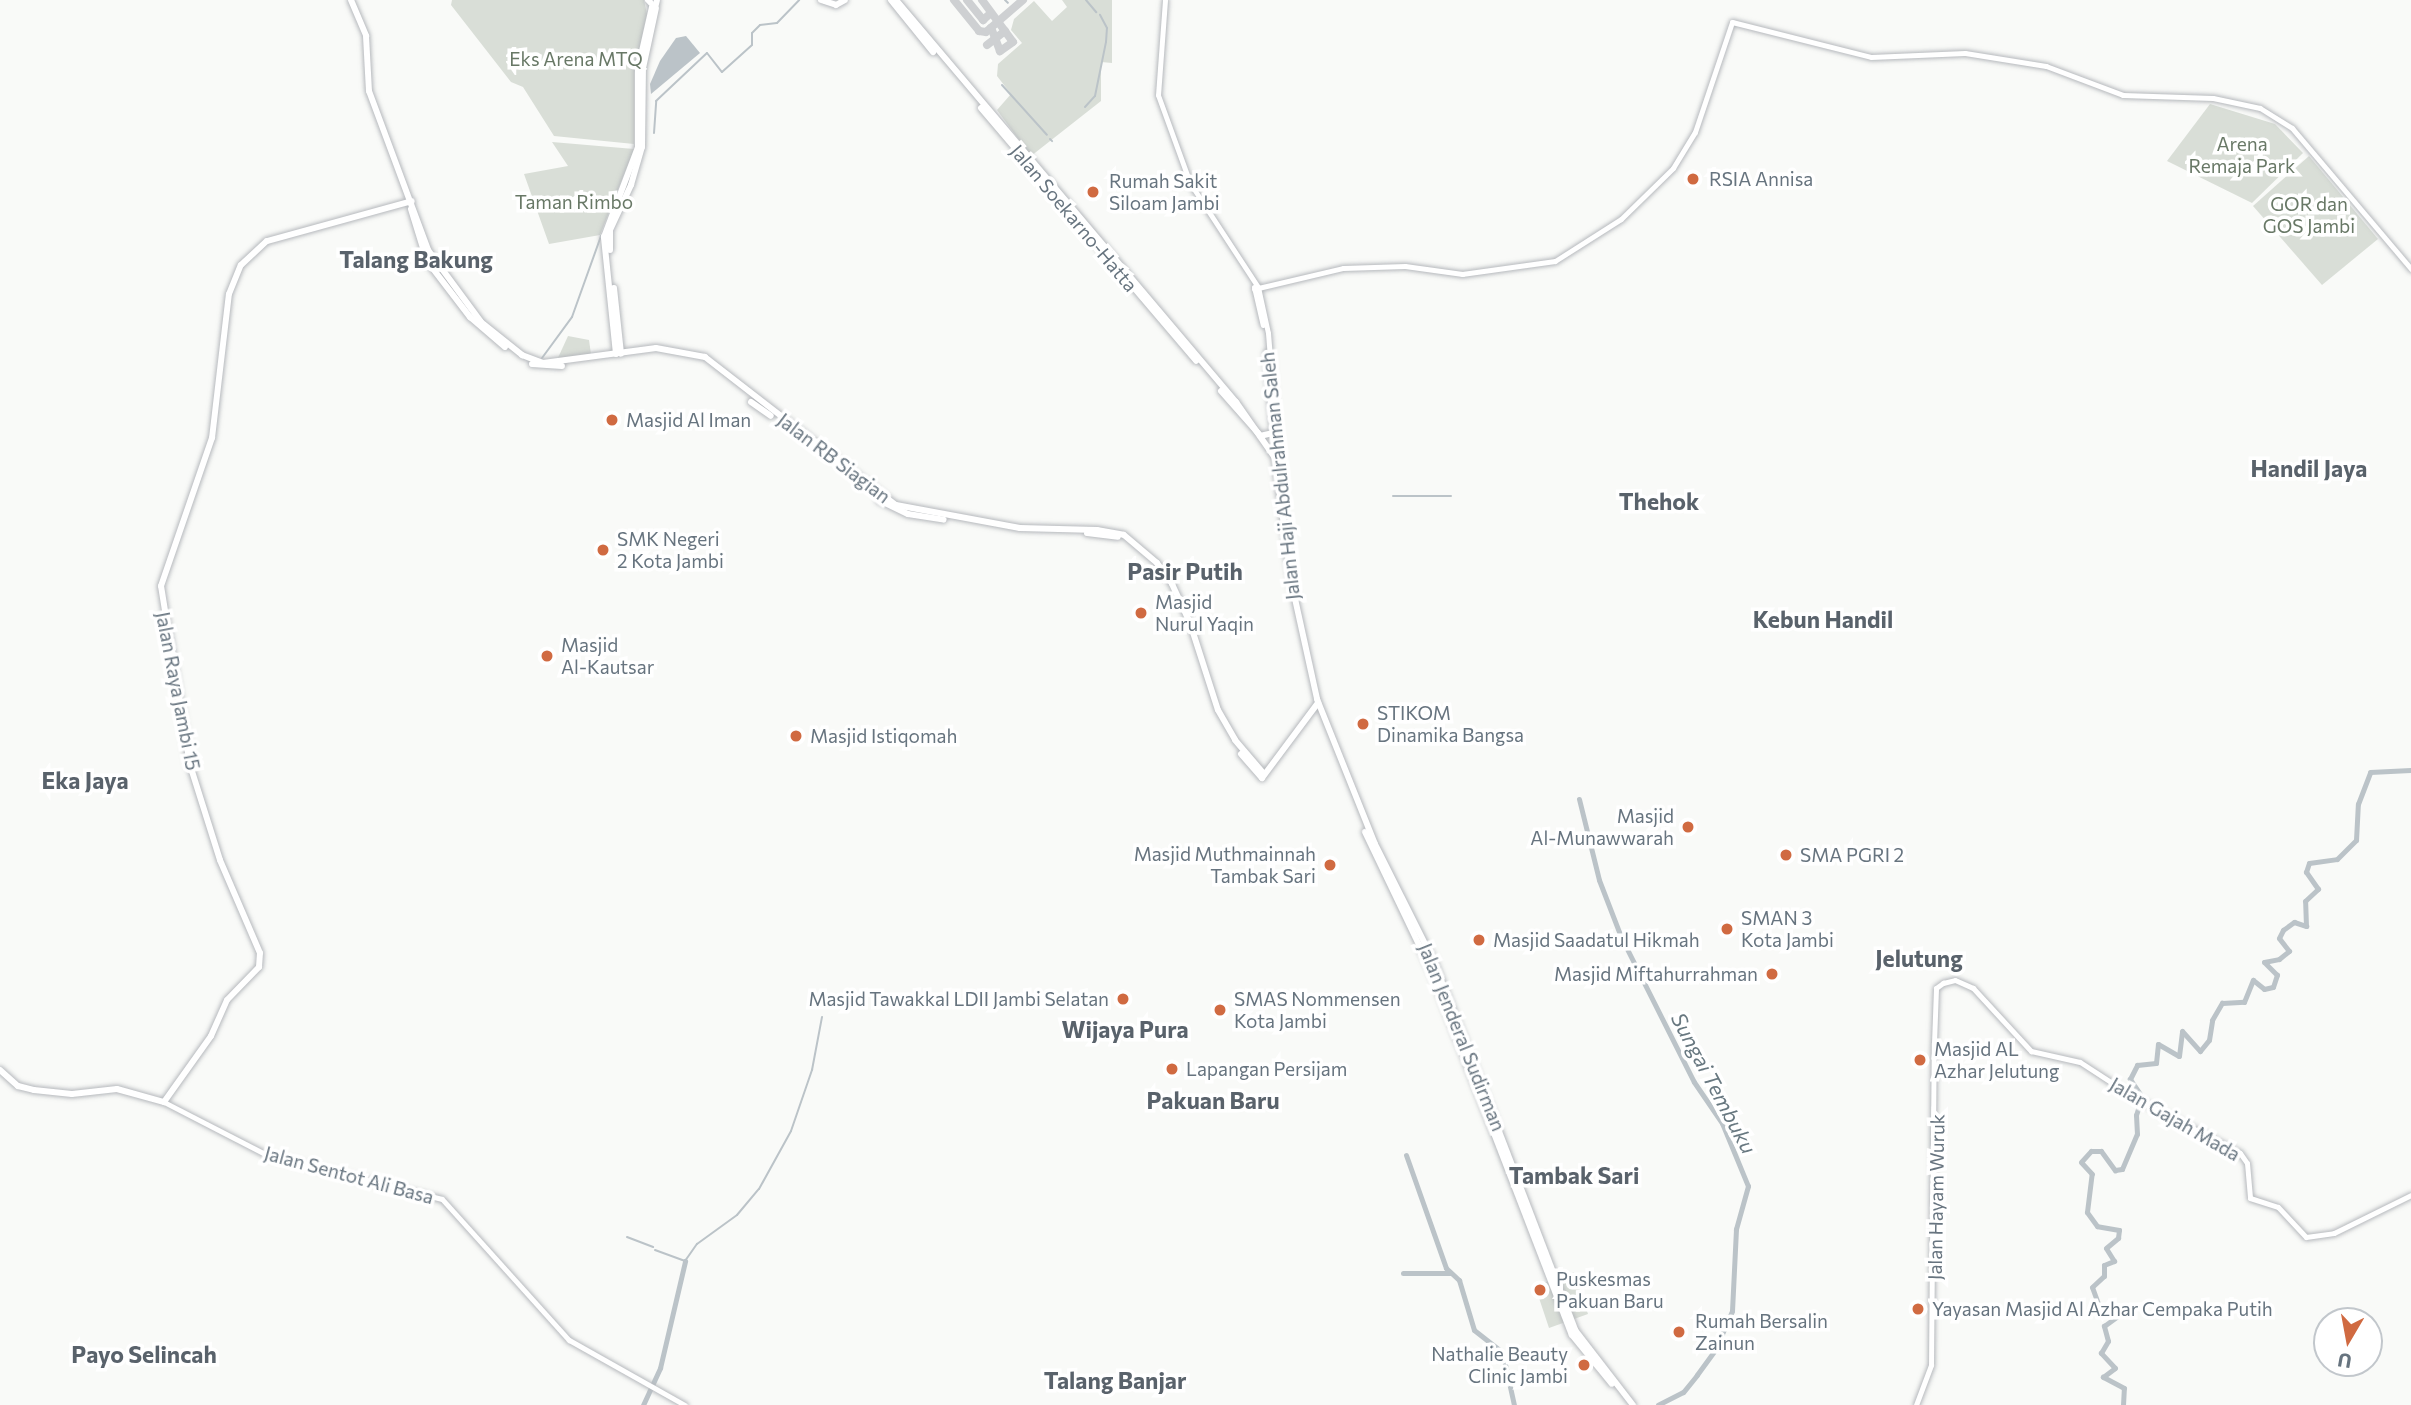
<!DOCTYPE html>
<style>
body{margin:0}
#map{position:relative;width:2411px;height:1405px;overflow:hidden;background:#f9faf8;font-family:Commissioner,sans-serif}
div>[style]{position:absolute}
.green>*{inset:0;background:#d9ded7}
.water>*{inset:0;background:#bbc3c8}
.stream>*{height:2px;margin:-1px;padding:0 1px;transform-origin:1px;border-radius:1px;background:#bbc3c8}
.river>*{height:5px;margin:-2.5px;padding:0 2.5px;transform-origin:2.5px;border-radius:2.5px;background:#bbc3c8}
.taxiway>*{height:8px;margin:-4px;padding:0 4px;transform-origin:4px;border-radius:4px;background:#ced0d2}
.roads{filter:drop-shadow(0 0 2px #b6b9bd) drop-shadow(0 0 2px #b6b9bd)}
.major>*{height:5px;margin:-2.5px;padding:0 2.5px;transform-origin:2.5px;border-radius:2.5px;background:#fff}
.highway>*{height:6px;margin:-3px;padding:0 3px;transform-origin:3px;border-radius:3px;background:#fff}
.dots>*{width:19px;height:19px;translate:-50% -50%;box-sizing:border-box;border:4px solid #fff;border-radius:50%}
span{translate:-50% -50%;white-space:nowrap;text-align:center;line-height:1.15;-webkit-text-stroke:7px #fff;paint-order:stroke}
.park-label{font-size:19px;color:#687866}
.poi-label{font-size:19px;color:#67747f}
.left{translate:0 -50%;text-align:left}
.right{translate:-100% -50%;text-align:right}
.street-label{font-size:19px;color:#67747f}
.water-label{font-size:21px;color:#687880;font-style:italic}
.quarter-label{font-size:23px;color:#59626b;font-weight:700}
.north{position:absolute;left:2313px;top:1307px;width:70px;height:70px;box-sizing:border-box;background:#fff;border:2px solid #c2c7cc;border-radius:50%;rotate:190deg;font-size:19px;font-weight:700;line-height:28px;text-align:center;color:#67747f}
.north::after{content:'';display:block;margin:auto;width:24px;height:32px;background:#d06a41;clip-path:polygon(50% 0,100% 100%,50% 72%,0 100%)}
</style>
<div id="map">
<div class="green">
<div style="clip-path:polygon(452px 0,644px 0,647px 14px,634px 73px,634px 144px,554px 136px,523px 87px,511px 82px,451px 5px)"></div>
<div style="clip-path:polygon(1062px 0,1112px 0,1112px 63px,1101px 62px,1101px 101px,1031px 156px,997px 110px,1011px 94px,997px 76px,998px 64px,1022px 43px,1011px 30px,1014px 19px,1034px 1px,1052px 21px,1067px 7px)"></div>
<div style="clip-path:polygon(2210px 104px,2275px 124px,2303px 153px,2252px 203px,2167px 161px)"></div>
<div style="clip-path:polygon(552px 142px,634px 149px,600px 235px,549px 244px,524px 174px,568px 166px)"></div>
<div style="clip-path:polygon(2309px 156px,2378px 239px,2322px 285px,2253px 206px)"></div>
<div style="clip-path:polygon(568px 336px,589px 340px,591px 354px,557px 360px)"></div>
<div style="clip-path:polygon(1574px 1272px,1588px 1314px,1549px 1328px,1535px 1286px)"></div>
</div>
<div class="water">
<div style="clip-path:polygon(686px 36px,700px 53px,651px 94px,650px 84px,660px 61px,676px 38px)"></div>
</div>
<div class="stream">
<div style="left:1005px;top:0;width:4px;rotate:45deg"></div>
<div style="left:1086px;top:0;width:16px;rotate:50deg"></div>
<div style="left:1002px;top:85px;width:67px;rotate:48deg"></div>
<div style="left:1085px;top:107px;width:15px;rotate:-48deg"></div>
<div style="left:1095px;top:96px;width:55px;rotate:-78.5deg"></div>
<div style="left:1106px;top:42px;width:14px;rotate:-86deg"></div>
<div style="left:1107px;top:28px;width:15px;rotate:-118deg"></div>
<div style="left:654px;top:133px;width:32px;rotate:-86deg"></div>
<div style="left:656px;top:101px;width:70px;rotate:-43.3deg"></div>
<div style="left:707px;top:53px;width:24px;rotate:52deg"></div>
<div style="left:722px;top:72px;width:40px;rotate:-42deg"></div>
<div style="left:752px;top:45px;width:12px;rotate:-90deg"></div>
<div style="left:752px;top:33px;width:11px;rotate:-45deg"></div>
<div style="left:760px;top:25px;width:17px;rotate:-7deg"></div>
<div style="left:777px;top:23px;width:32px;rotate:-46deg"></div>
<div style="left:1050px;top:139px;width:3px;rotate:45deg"></div>
<div style="left:542px;top:358px;width:51px;rotate:-53.8deg"></div>
<div style="left:572px;top:317px;width:86px;rotate:-70.3deg"></div>
<div style="left:1393px;top:496px;width:58px"></div>
<div style="left:627px;top:1237px;width:28px;rotate:21deg"></div>
<div style="left:655px;top:1250px;width:32px;rotate:20deg"></div>
<div style="left:685px;top:1261px;width:21px;rotate:-55deg"></div>
<div style="left:697px;top:1244px;width:49px;rotate:-35.9deg"></div>
<div style="left:737px;top:1215px;width:34px;rotate:-50deg"></div>
<div style="left:759px;top:1189px;width:66px;rotate:-61.1deg"></div>
<div style="left:791px;top:1131px;width:65px;rotate:-71deg"></div>
<div style="left:812px;top:1070px;width:54px;rotate:-79.3deg"></div>
</div>
<div class="river">
<div style="left:1579px;top:799px;width:83px;rotate:76.1deg"></div>
<div style="left:1599px;top:880px;width:61px;rotate:68.9deg"></div>
<div style="left:1621px;top:937px;width:162px;rotate:63.3deg"></div>
<div style="left:1694px;top:1082px;width:50px;rotate:55.7deg"></div>
<div style="left:1722px;top:1123px;width:68px;rotate:67.6deg"></div>
<div style="left:1748px;top:1186px;width:45px;rotate:105.6deg"></div>
<div style="left:1736px;top:1229px;width:82px;rotate:92.8deg"></div>
<div style="left:1732px;top:1311px;width:43px;rotate:113.6deg"></div>
<div style="left:1715px;top:1350px;width:31px;rotate:126deg"></div>
<div style="left:1697px;top:1375px;width:22px;rotate:129deg"></div>
<div style="left:1683px;top:1392px;width:28px;rotate:153deg"></div>
<div style="left:1406px;top:1155px;width:120px;rotate:70.5deg"></div>
<div style="left:1446px;top:1268px;width:18px;rotate:43deg"></div>
<div style="left:1459px;top:1280px;width:52px;rotate:73.3deg"></div>
<div style="left:1474px;top:1330px;width:34px;rotate:38deg"></div>
<div style="left:1403px;top:1273px;width:47px"></div>
<div style="left:1503px;top:1355px;width:51px;rotate:77.6deg"></div>
<div style="left:643px;top:1405px;width:41px;rotate:-65.3deg"></div>
<div style="left:660px;top:1368px;width:110px;rotate:-76.8deg"></div>
<div style="left:2123px;top:1405px;width:17px;rotate:-87deg"></div>
<div style="left:2124px;top:1388px;width:24px;rotate:-152deg"></div>
<div style="left:2103px;top:1377px;width:15px;rotate:-37deg"></div>
<div style="left:2115px;top:1368px;width:21px;rotate:-133deg"></div>
<div style="left:2101px;top:1353px;width:14px;rotate:-60deg"></div>
<div style="left:2108px;top:1341px;width:16px;rotate:-105deg"></div>
<div style="left:2104px;top:1326px;width:17px;rotate:-36deg"></div>
<div style="left:2118px;top:1316px;width:19px;rotate:-159deg"></div>
<div style="left:2100px;top:1309px;width:23px;rotate:-110deg"></div>
<div style="left:2092px;top:1287px;width:16px;rotate:-43deg"></div>
<div style="left:2104px;top:1276px;width:11px;rotate:-90deg"></div>
<div style="left:2104px;top:1265px;width:11px;rotate:-22deg"></div>
<div style="left:2114px;top:1261px;width:15px;rotate:-122deg"></div>
<div style="left:2106px;top:1248px;width:16px;rotate:-40deg"></div>
<div style="left:2118px;top:1238px;width:8px;rotate:-83deg"></div>
<div style="left:2119px;top:1230px;width:22px;rotate:-170deg"></div>
<div style="left:2097px;top:1226px;width:17px;rotate:-126deg"></div>
<div style="left:2087px;top:1212px;width:38px;rotate:-83deg"></div>
<div style="left:2092px;top:1174px;width:16px;rotate:-133deg"></div>
<div style="left:2081px;top:1162px;width:15px;rotate:-48deg"></div>
<div style="left:2091px;top:1151px;width:10px"></div>
<div style="left:2101px;top:1151px;width:24px;rotate:54deg"></div>
<div style="left:2115px;top:1170px;width:7px;rotate:-8deg"></div>
<div style="left:2122px;top:1169px;width:38px;rotate:-67deg"></div>
<div style="left:2137px;top:1134px;width:19px;rotate:-93deg"></div>
<div style="left:2136px;top:1115px;width:19px;rotate:-72deg"></div>
<div style="left:2142px;top:1097px;width:22px;rotate:-124deg"></div>
<div style="left:2130px;top:1079px;width:16px;rotate:-63deg"></div>
<div style="left:2137px;top:1065px;width:19px;rotate:-6deg"></div>
<div style="left:2156px;top:1063px;width:19px;rotate:-84deg"></div>
<div style="left:2158px;top:1044px;width:24px;rotate:30deg"></div>
<div style="left:2179px;top:1056px;width:25px;rotate:-83deg"></div>
<div style="left:2182px;top:1031px;width:27px;rotate:48deg"></div>
<div style="left:2200px;top:1051px;width:14px;rotate:-51deg"></div>
<div style="left:2209px;top:1040px;width:20px;rotate:-81deg"></div>
<div style="left:2212px;top:1020px;width:20px;rotate:-60deg"></div>
<div style="left:2222px;top:1003px;width:22px;rotate:-3deg"></div>
<div style="left:2244px;top:1002px;width:24px;rotate:-68deg"></div>
<div style="left:2253px;top:980px;width:14px;rotate:39deg"></div>
<div style="left:2264px;top:989px;width:9px;rotate:-13deg"></div>
<div style="left:2273px;top:987px;width:13px;rotate:-72deg"></div>
<div style="left:2277px;top:975px;width:18px;rotate:-135deg"></div>
<div style="left:2264px;top:962px;width:15px;rotate:-11deg"></div>
<div style="left:2279px;top:959px;width:13px;rotate:-39deg"></div>
<div style="left:2289px;top:951px;width:16px;rotate:-128deg"></div>
<div style="left:2279px;top:938px;width:9px;rotate:-63deg"></div>
<div style="left:2283px;top:930px;width:14px;rotate:-36deg"></div>
<div style="left:2294px;top:922px;width:13px;rotate:18deg"></div>
<div style="left:2306px;top:926px;width:25px;rotate:-92deg"></div>
<div style="left:2305px;top:901px;width:18px;rotate:-43deg"></div>
<div style="left:2318px;top:889px;width:21px;rotate:-125deg"></div>
<div style="left:2306px;top:872px;width:9px;rotate:-72deg"></div>
<div style="left:2309px;top:863px;width:28px;rotate:-8deg"></div>
<div style="left:2337px;top:859px;width:27px;rotate:-45deg"></div>
<div style="left:2356px;top:840px;width:36px;rotate:-87deg"></div>
<div style="left:2358px;top:804px;width:34px;rotate:-69deg"></div>
<div style="left:2370px;top:772px;width:41px;rotate:-2.8deg"></div>
</div>
<div class="taxiway">
<div style="left:954px;top:0;width:40px;rotate:51deg"></div>
<div style="left:979px;top:31px;width:7px;rotate:8deg"></div>
<div style="left:986px;top:32px;width:49px;rotate:-40.9deg"></div>
<div style="left:967px;top:0;width:26px;rotate:51deg"></div>
<div style="left:983px;top:20px;width:9px;rotate:-41deg"></div>
<div style="left:982px;top:0;width:52px;rotate:53.6deg"></div>
<div style="left:1013px;top:42px;width:16px;rotate:145deg"></div>
<div style="left:1000px;top:51px;width:25px;rotate:-111deg"></div>
<div style="left:987px;top:45px;width:23px;rotate:-38deg"></div>
</div>
<div class="roads">
<div class="major">
<div style="left:1165px;top:0;width:95px;rotate:94.2deg"></div>
<div style="left:1158px;top:95px;width:94px;rotate:70deg"></div>
<div style="left:1190px;top:183px;width:124px;rotate:56.8deg"></div>
<div style="left:1258px;top:287px;width:47px;rotate:77.7deg"></div>
<div style="left:1268px;top:333px;width:124px;rotate:85.4deg"></div>
<div style="left:1254px;top:287px;width:39px;rotate:77deg"></div>
<div style="left:1254px;top:289px;width:91px;rotate:-13.3deg"></div>
<div style="left:1343px;top:268px;width:62px;rotate:-1.8deg"></div>
<div style="left:1405px;top:266px;width:58px;rotate:8deg"></div>
<div style="left:1462px;top:274px;width:94px;rotate:-8deg"></div>
<div style="left:1555px;top:261px;width:78px;rotate:-32.5deg"></div>
<div style="left:1621px;top:219px;width:73px;rotate:-44.4deg"></div>
<div style="left:1673px;top:168px;width:42px;rotate:-58.6deg"></div>
<div style="left:1695px;top:132px;width:116px;rotate:-71.4deg"></div>
<div style="left:1732px;top:22px;width:143px;rotate:14.1deg"></div>
<div style="left:1871px;top:57px;width:94px;rotate:-2.4deg"></div>
<div style="left:1965px;top:53px;width:82px;rotate:9.1deg"></div>
<div style="left:2046px;top:66px;width:82px;rotate:20.6deg"></div>
<div style="left:2123px;top:95px;width:90px;rotate:1.9deg"></div>
<div style="left:2213px;top:98px;width:48px;rotate:12deg"></div>
<div style="left:2260px;top:108px;width:38px;rotate:32deg"></div>
<div style="left:2292px;top:128px;width:185px;rotate:49.8deg"></div>
<div style="left:1266px;top:352px;width:85px;rotate:85.3deg"></div>
<div style="left:164px;top:1102px;width:116px;rotate:27.2deg"></div>
<div style="left:267px;top:1155px;width:180px;rotate:14.1deg"></div>
<div style="left:442px;top:1199px;width:190px;rotate:48deg"></div>
<div style="left:569px;top:1340px;width:133px;rotate:29.3deg"></div>
<div style="left:1916px;top:1405px;width:43px;rotate:-69.4deg"></div>
<div style="left:1931px;top:1365px;width:322px;rotate:-89.5deg"></div>
<div style="left:1934px;top:1043px;width:55px;rotate:-87.9deg"></div>
<div style="left:1936px;top:988px;width:9px;rotate:-36deg"></div>
<div style="left:1943px;top:983px;width:12px;rotate:-14deg"></div>
<div style="left:1955px;top:980px;width:20px;rotate:24deg"></div>
<div style="left:1973px;top:988px;width:86px;rotate:47.4deg"></div>
<div style="left:2031px;top:1051px;width:50px;rotate:12.7deg"></div>
<div style="left:2080px;top:1062px;width:68px;rotate:33deg"></div>
<div style="left:2137px;top:1099px;width:116px;rotate:27.7deg"></div>
<div style="left:2240px;top:1153px;width:12px;rotate:55deg"></div>
<div style="left:2247px;top:1163px;width:35px;rotate:85deg"></div>
<div style="left:2250px;top:1198px;width:29px;rotate:18deg"></div>
<div style="left:2278px;top:1207px;width:41px;rotate:47deg"></div>
<div style="left:2306px;top:1237px;width:28px;rotate:-8deg"></div>
<div style="left:2334px;top:1233px;width:86px;rotate:-26.3deg"></div>
</div>
<div class="highway">
<div style="left:351px;top:0;width:39px;rotate:67deg"></div>
<div style="left:366px;top:36px;width:55px;rotate:86.9deg"></div>
<div style="left:369px;top:91px;width:170px;rotate:69.6deg"></div>
<div style="left:428px;top:250px;width:89px;rotate:53.6deg"></div>
<div style="left:481px;top:322px;width:53px;rotate:38.8deg"></div>
<div style="left:522px;top:355px;width:22px;rotate:21deg"></div>
<div style="left:543px;top:363px;width:114px;rotate:-7.6deg"></div>
<div style="left:656px;top:348px;width:50px;rotate:10.4deg"></div>
<div style="left:705px;top:357px;width:242px;rotate:37.8deg"></div>
<div style="left:896px;top:505px;width:126px;rotate:10.5deg"></div>
<div style="left:1020px;top:528px;width:77px;rotate:1.5deg"></div>
<div style="left:1097px;top:530px;width:27px;rotate:10deg"></div>
<div style="left:1124px;top:535px;width:43px;rotate:40.3deg"></div>
<div style="left:1157px;top:563px;width:26px;rotate:54deg"></div>
<div style="left:1172px;top:584px;width:43px;rotate:65.2deg"></div>
<div style="left:1190px;top:623px;width:91px;rotate:72.2deg"></div>
<div style="left:1218px;top:710px;width:34px;rotate:60deg"></div>
<div style="left:1235px;top:740px;width:45px;rotate:49.5deg"></div>
<div style="left:648px;top:0;width:4px;rotate:45deg"></div>
<div style="left:821px;top:0;width:16px;rotate:18deg"></div>
<div style="left:836px;top:5px;width:10px;rotate:-29deg"></div>
<div style="left:891px;top:0;width:67px;rotate:51.1deg"></div>
<div style="left:896px;top:0;width:527px;rotate:49.78deg"></div>
<div style="left:1236px;top:402px;width:68px;rotate:55.1deg"></div>
<div style="left:655px;top:8px;width:8px;rotate:-76deg"></div>
<div style="left:981px;top:108px;width:332px;rotate:49.6deg"></div>
<div style="left:411px;top:209px;width:54px;rotate:72.9deg"></div>
<div style="left:427px;top:261px;width:71px;rotate:52.5deg"></div>
<div style="left:470px;top:317px;width:46px;rotate:40.6deg"></div>
<div style="left:610px;top:250px;width:20px;rotate:-90deg"></div>
<div style="left:610px;top:230px;width:50px;rotate:-65deg"></div>
<div style="left:631px;top:185px;width:40px;rotate:-74deg"></div>
<div style="left:642px;top:147px;width:79px;rotate:-89.3deg"></div>
<div style="left:643px;top:68px;width:61px;rotate:-77.8deg"></div>
<div style="left:614px;top:288px;width:66px;rotate:83.9deg"></div>
<div style="left:616px;top:354px;width:118px;rotate:-95.9deg"></div>
<div style="left:604px;top:237px;width:96px;rotate:-69.3deg"></div>
<div style="left:638px;top:147px;width:78px;rotate:-90deg"></div>
<div style="left:638px;top:69px;width:64px;rotate:-77.3deg"></div>
<div style="left:532px;top:364px;width:30px;rotate:4deg"></div>
<div style="left:1221px;top:391px;width:57px;rotate:48.5deg"></div>
<div style="left:751px;top:402px;width:24px;rotate:35deg"></div>
<div style="left:1260px;top:436px;width:17px;rotate:-13deg"></div>
<div style="left:1275px;top:458px;width:128px;rotate:82.4deg"></div>
<div style="left:1292px;top:585px;width:117px;rotate:77.6deg"></div>
<div style="left:1317px;top:699px;width:156px;rotate:68.2deg"></div>
<div style="left:1375px;top:844px;width:132px;rotate:63.4deg"></div>
<div style="left:1434px;top:962px;width:394px;rotate:69deg"></div>
<div style="left:1575px;top:1330px;width:95px;rotate:52.3deg"></div>
<div style="left:879px;top:500px;width:32px;rotate:26deg"></div>
<div style="left:908px;top:514px;width:36px;rotate:9deg"></div>
<div style="left:1087px;top:533px;width:31px;rotate:7deg"></div>
<div style="left:1241px;top:754px;width:32px;rotate:49deg"></div>
<div style="left:1262px;top:778px;width:94px;rotate:-53.3deg"></div>
<div style="left:1365px;top:832px;width:153px;rotate:64.4deg"></div>
<div style="left:1431px;top:970px;width:391px;rotate:68.9deg"></div>
<div style="left:1572px;top:1335px;width:63px;rotate:50.8deg"></div>
<div style="left:0;top:1070px;width:24px;rotate:42deg"></div>
<div style="left:18px;top:1086px;width:16px;rotate:14deg"></div>
<div style="left:34px;top:1090px;width:38px;rotate:6deg"></div>
<div style="left:72px;top:1094px;width:45px;rotate:-6.3deg"></div>
<div style="left:117px;top:1089px;width:49px;rotate:15.5deg"></div>
<div style="left:164px;top:1102px;width:81px;rotate:-54.5deg"></div>
<div style="left:211px;top:1036px;width:39px;rotate:-66deg"></div>
<div style="left:227px;top:1000px;width:46px;rotate:-45.9deg"></div>
<div style="left:259px;top:967px;width:14px;rotate:-86deg"></div>
<div style="left:260px;top:953px;width:101px;rotate:-113.3deg"></div>
<div style="left:220px;top:860px;width:100px;rotate:-107.5deg"></div>
<div style="left:190px;top:765px;width:181px;rotate:-99.2deg"></div>
<div style="left:161px;top:586px;width:157px;rotate:-71deg"></div>
<div style="left:212px;top:438px;width:145px;rotate:-83.3deg"></div>
<div style="left:229px;top:294px;width:31px;rotate:-68deg"></div>
<div style="left:241px;top:265px;width:35px;rotate:-43deg"></div>
<div style="left:267px;top:241px;width:150px;rotate:-15.4deg"></div>
</div>
</div>
<div class="dots">
<div style="left:1693px;top:179px;background:#d06a41"></div>
<div style="left:1093px;top:192px;background:#d06a41"></div>
<div style="left:612px;top:420px;background:#d06a41"></div>
<div style="left:603px;top:550px;background:#d06a41"></div>
<div style="left:1141px;top:613px;background:#d06a41"></div>
<div style="left:547px;top:656px;background:#d06a41"></div>
<div style="left:1363px;top:724px;background:#d06a41"></div>
<div style="left:796px;top:736px;background:#d06a41"></div>
<div style="left:1688px;top:827px;background:#d06a41"></div>
<div style="left:1786px;top:855px;background:#d06a41"></div>
<div style="left:1330px;top:865px;background:#d06a41"></div>
<div style="left:1727px;top:929px;background:#d06a41"></div>
<div style="left:1479px;top:940px;background:#d06a41"></div>
<div style="left:1772px;top:974px;background:#d06a41"></div>
<div style="left:1123px;top:999px;background:#d06a41"></div>
<div style="left:1220px;top:1010px;background:#d06a41"></div>
<div style="left:1920px;top:1060px;background:#d06a41"></div>
<div style="left:1172px;top:1069px;background:#d06a41"></div>
<div style="left:1540px;top:1290px;background:#d06a41"></div>
<div style="left:1918px;top:1309px;background:#d06a41"></div>
<div style="left:1679px;top:1332px;background:#d06a41"></div>
<div style="left:1584px;top:1365px;background:#d06a41"></div>
</div>
<div class="park-label">
<span style="left:576px;top:59px">Eks Arena MTQ</span>
<span style="left:2242px;top:155px">Arena<br>Remaja Park</span>
<span style="left:574px;top:202px">Taman Rimbo</span>
<span style="left:2309px;top:215px">GOR dan<br>GOS Jambi</span>
</div>
<div class="poi-label">
<span class="left" style="left:1709px;top:179px">RSIA Annisa</span>
<span class="left" style="left:1109px;top:192px">Rumah Sakit<br>Siloam Jambi</span>
<span class="left" style="left:626px;top:420px">Masjid Al Iman</span>
<span class="left" style="left:617px;top:550px">SMK Negeri<br>2 Kota Jambi</span>
<span class="left" style="left:1155px;top:613px">Masjid<br>Nurul Yaqin</span>
<span class="left" style="left:561px;top:656px">Masjid<br>Al-Kautsar</span>
<span class="left" style="left:1377px;top:724px">STIKOM<br>Dinamika Bangsa</span>
<span class="left" style="left:810px;top:736px">Masjid Istiqomah</span>
<span class="right" style="left:1674px;top:827px">Masjid<br>Al-Munawwarah</span>
<span class="right" style="left:1316px;top:865px">Masjid Muthmainnah<br>Tambak Sari</span>
<span class="left" style="left:1800px;top:855px">SMA PGRI 2</span>
<span class="left" style="left:1741px;top:929px">SMAN 3<br>Kota Jambi</span>
<span class="left" style="left:1493px;top:940px">Masjid Saadatul Hikmah</span>
<span class="right" style="left:1758px;top:974px">Masjid Miftahurrahman</span>
<span class="right" style="left:1109px;top:999px">Masjid Tawakkal LDII Jambi Selatan</span>
<span class="left" style="left:1234px;top:1010px">SMAS Nommensen<br>Kota Jambi</span>
<span class="left" style="left:1934px;top:1060px">Masjid AL<br>Azhar Jelutung</span>
<span class="left" style="left:1186px;top:1069px">Lapangan Persijam</span>
<span class="left" style="left:1556px;top:1290px">Puskesmas<br>Pakuan Baru</span>
<span class="left" style="left:1932px;top:1309px">Yayasan Masjid Al Azhar Cempaka Putih</span>
<span class="left" style="left:1695px;top:1332px">Rumah Bersalin<br>Zainun</span>
<span class="right" style="left:1568px;top:1365px">Nathalie Beauty<br>Clinic Jambi</span>
</div>
<div class="street-label">
<span style="left:1074px;top:218px;rotate:50deg">Jalan Soekarno-Hatta</span>
<span style="left:834px;top:458px;rotate:37deg">Jalan RB Siagian</span>
<span style="left:1280px;top:476px;rotate:-96deg">Jalan Haji Abdulrahman Saleh</span>
<span style="left:178px;top:691px;rotate:79deg">Jalan Raya Jambi 15</span>
<span style="left:1462px;top:1037px;rotate:68deg">Jalan Jenderal Sudirman</span>
<span style="left:2175px;top:1119px;rotate:30deg">Jalan Gajah Mada</span>
<span style="left:349px;top:1175px;rotate:15deg">Jalan Sentot Ali Basa</span>
<span style="left:1936px;top:1197px;rotate:-89deg">Jalan Hayam Wuruk</span>
</div>
<div class="water-label">
<span style="left:1714px;top:1083px;rotate:62deg">Sungai Tembuku</span>
</div>
<div class="quarter-label">
<span style="left:416px;top:259px">Talang Bakung</span>
<span style="left:2309px;top:468px">Handil Jaya</span>
<span style="left:1659px;top:501px">Thehok</span>
<span style="left:1185px;top:571px">Pasir Putih</span>
<span style="left:1823px;top:619px">Kebun Handil</span>
<span style="left:85px;top:780px">Eka Jaya</span>
<span style="left:1919px;top:958px">Jelutung</span>
<span style="left:1125px;top:1029px">Wijaya Pura</span>
<span style="left:1213px;top:1100px">Pakuan Baru</span>
<span style="left:1574px;top:1175px">Tambak Sari</span>
<span style="left:144px;top:1354px">Payo Selincah</span>
<span style="left:1115px;top:1380px">Talang Banjar</span>
</div>
<div class="north">U</div>
</div>
